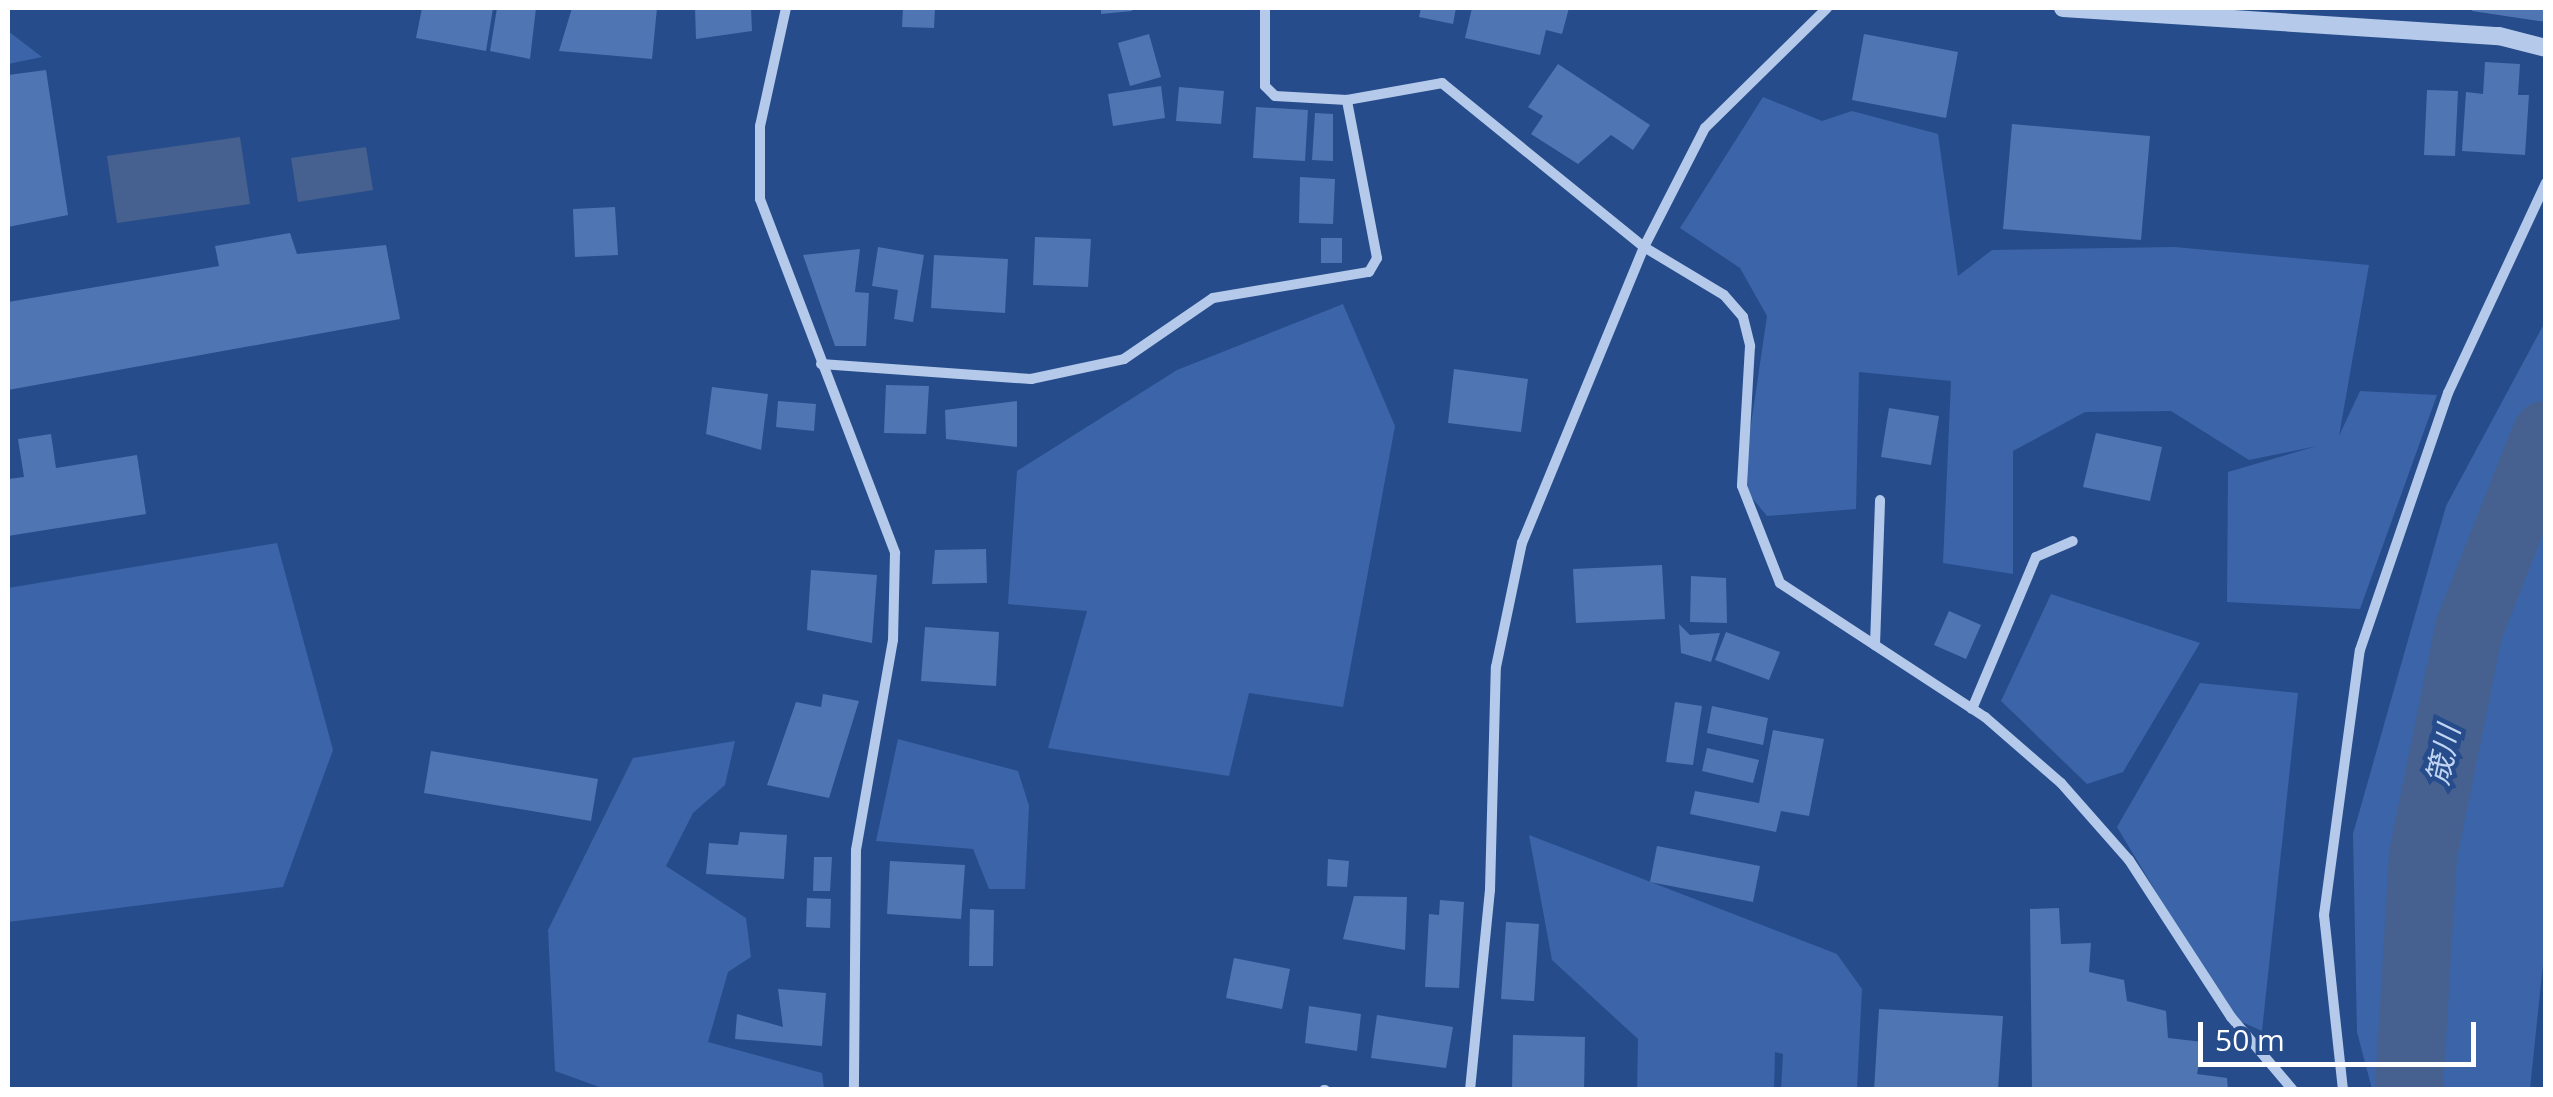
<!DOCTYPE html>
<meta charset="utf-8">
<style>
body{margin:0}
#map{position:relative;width:2553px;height:1097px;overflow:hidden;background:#264c8c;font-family:"Open Sans","Noto Sans JP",sans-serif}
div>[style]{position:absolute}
.green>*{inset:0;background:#3b65a8}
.water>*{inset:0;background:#46618f}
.river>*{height:68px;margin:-34px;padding:0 34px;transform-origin:34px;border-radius:34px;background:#46618f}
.building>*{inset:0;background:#4f75b2}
.minor>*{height:10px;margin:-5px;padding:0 5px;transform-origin:5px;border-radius:5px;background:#b5caea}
.tertiary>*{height:18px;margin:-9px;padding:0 9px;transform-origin:9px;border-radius:9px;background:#b5caea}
span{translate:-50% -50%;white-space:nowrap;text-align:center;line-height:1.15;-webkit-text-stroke:9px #264c8c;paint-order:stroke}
.water-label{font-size:30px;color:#c1d4f1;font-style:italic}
.frame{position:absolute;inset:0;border:10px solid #fff;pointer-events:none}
.scale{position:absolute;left:2198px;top:1022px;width:278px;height:45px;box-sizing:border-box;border:5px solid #fff;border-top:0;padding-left:12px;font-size:30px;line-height:35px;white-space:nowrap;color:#fff;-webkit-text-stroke:8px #264c8c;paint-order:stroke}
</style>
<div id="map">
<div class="green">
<div style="clip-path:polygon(8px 31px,42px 57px,8px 64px)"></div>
<div style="clip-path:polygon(1763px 97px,1822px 121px,1852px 111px,1938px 134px,1958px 276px,1992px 250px,2175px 247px,2369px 265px,2339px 436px,2360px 391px,2437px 395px,2360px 609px,2227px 602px,2228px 472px,2317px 446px,2249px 460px,2171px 411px,2085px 412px,2013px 451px,2013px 574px,1943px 563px,1951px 381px,1859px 372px,1856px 509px,1767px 516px,1742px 486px,1767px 316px,1740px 268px,1680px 228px)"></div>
<div style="clip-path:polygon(1343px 304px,1395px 426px,1343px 707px,1249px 693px,1229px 776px,1048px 748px,1087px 611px,1008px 604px,1017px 471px,1177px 370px)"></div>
<div style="clip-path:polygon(2545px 322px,2546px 935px,2530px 1089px,2372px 1089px,2357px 1032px,2353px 834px,2446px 506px)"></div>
<div style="clip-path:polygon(277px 543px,333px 750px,283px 887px,8px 922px,8px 588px)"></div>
<div style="clip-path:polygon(2051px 594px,2200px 643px,2123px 772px,2087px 784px,2001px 701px)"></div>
<div style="clip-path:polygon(2200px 683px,2298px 693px,2262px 1031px,2231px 1017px,2117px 827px)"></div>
<div style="clip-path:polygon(898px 739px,1018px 771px,1029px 806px,1025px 889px,989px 889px,973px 849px,876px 841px)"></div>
<div style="clip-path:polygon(735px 741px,725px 785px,693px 813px,666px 866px,746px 918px,751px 957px,728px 972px,708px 1042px,822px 1073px,824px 1089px,605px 1089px,555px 1071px,548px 930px,633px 758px)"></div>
<div style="clip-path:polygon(1529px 835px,1837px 954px,1862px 989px,1857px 1089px,1781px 1089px,1783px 1054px,1775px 1052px,1774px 1089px,1637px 1089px,1638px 1039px,1552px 960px)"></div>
</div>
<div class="water">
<div style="clip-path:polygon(240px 137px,250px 204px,117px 223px,107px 156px)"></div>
<div style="clip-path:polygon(366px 147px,373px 190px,298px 202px,291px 158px)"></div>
</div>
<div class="river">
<div style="left:2409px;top:1090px;width:235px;rotate:-86.6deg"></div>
<div style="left:2423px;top:855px;width:231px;rotate:-78.5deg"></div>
<div style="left:2469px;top:629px;width:209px;rotate:-68.4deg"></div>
</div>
<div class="building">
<div style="clip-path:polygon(422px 8px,493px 8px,486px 51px,416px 38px)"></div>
<div style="clip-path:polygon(497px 8px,536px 8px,530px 59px,490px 51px)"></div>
<div style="clip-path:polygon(572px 8px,657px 8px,652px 59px,559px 51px)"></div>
<div style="clip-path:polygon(695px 8px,751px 8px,752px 31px,696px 39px)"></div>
<div style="clip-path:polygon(903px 8px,935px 8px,934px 28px,902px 27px)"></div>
<div style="clip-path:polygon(1101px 8px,1132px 8px,1132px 11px,1101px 14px)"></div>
<div style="clip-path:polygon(1421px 8px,1456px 8px,1453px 24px,1419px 17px)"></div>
<div style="clip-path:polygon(1472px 8px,1569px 8px,1562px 34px,1546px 30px,1540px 55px,1465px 38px)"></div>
<div style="clip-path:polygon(2473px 8px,2546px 8px,2546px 22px,2472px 11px)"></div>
<div style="clip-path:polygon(1149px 34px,1161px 77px,1130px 86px,1118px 43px)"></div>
<div style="clip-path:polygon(1864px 34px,1958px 52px,1946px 118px,1852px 100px)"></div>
<div style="clip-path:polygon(2485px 62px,2520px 64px,2518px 95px,2529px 95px,2525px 155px,2462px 151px,2466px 92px,2483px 94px)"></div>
<div style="clip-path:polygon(1558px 64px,1650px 125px,1633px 150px,1611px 135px,1578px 164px,1531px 134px,1543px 116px,1528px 107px)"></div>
<div style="clip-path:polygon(46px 70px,68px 215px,8px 227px,8px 75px)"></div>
<div style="clip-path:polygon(1161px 86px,1165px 118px,1113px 126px,1108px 94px)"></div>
<div style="clip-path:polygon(1179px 87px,1224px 91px,1221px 124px,1176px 121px)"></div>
<div style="clip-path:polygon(2427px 90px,2458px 91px,2455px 156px,2424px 155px)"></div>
<div style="clip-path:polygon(1256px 107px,1308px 110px,1305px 161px,1253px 158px)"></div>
<div style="clip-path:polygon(1315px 113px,1333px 114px,1333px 161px,1312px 160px)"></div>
<div style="clip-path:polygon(2012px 124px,2150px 136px,2141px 240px,2003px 229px)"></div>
<div style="clip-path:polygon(1300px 177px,1335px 179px,1333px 224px,1299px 223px)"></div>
<div style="clip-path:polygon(615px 207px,618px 255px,575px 257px,573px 209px)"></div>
<div style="clip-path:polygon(290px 233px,297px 254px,386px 245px,400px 319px,8px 390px,8px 302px,219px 266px,215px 246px)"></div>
<div style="clip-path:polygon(1035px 237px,1091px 239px,1088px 287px,1033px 285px)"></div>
<div style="clip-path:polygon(1321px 238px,1342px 238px,1342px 263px,1321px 263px)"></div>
<div style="clip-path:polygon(878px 247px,924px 255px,913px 322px,894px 319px,898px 290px,872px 286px)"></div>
<div style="clip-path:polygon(860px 249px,855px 292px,869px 293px,866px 346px,835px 346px,803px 255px)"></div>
<div style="clip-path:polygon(934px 255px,1008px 259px,1005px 313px,931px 308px)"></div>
<div style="clip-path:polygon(1454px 369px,1528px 379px,1521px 432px,1448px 423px)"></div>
<div style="clip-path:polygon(886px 385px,929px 386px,926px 434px,884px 433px)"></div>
<div style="clip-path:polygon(712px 387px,768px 394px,761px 450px,706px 434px)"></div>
<div style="clip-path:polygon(778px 401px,816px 404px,814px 431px,776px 427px)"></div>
<div style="clip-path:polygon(1017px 401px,1017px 447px,946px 439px,945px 410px)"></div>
<div style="clip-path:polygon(1889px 408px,1939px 416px,1931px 465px,1881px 457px)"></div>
<div style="clip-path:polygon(2096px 433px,2162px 447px,2150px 501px,2083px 487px)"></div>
<div style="clip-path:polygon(51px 434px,56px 468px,137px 455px,146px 514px,8px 536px,8px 479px,24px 477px,18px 439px)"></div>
<div style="clip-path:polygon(986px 549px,987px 583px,932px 584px,935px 550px)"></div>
<div style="clip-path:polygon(1662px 565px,1665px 619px,1576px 623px,1573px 569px)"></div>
<div style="clip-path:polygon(811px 570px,877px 575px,872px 643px,807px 630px)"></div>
<div style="clip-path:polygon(1691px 576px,1726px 578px,1727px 623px,1690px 622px)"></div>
<div style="clip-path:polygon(1949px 611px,1981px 625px,1966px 659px,1934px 645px)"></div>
<div style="clip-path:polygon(1679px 624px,1690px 635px,1720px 633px,1711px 662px,1681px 653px)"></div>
<div style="clip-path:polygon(925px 627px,999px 632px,996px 686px,921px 681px)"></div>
<div style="clip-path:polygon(1726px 632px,1780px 652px,1769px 680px,1715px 660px)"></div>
<div style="clip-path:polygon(823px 694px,859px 701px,829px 798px,767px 785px,796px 702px,821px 707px)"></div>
<div style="clip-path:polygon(1675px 702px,1702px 706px,1693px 765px,1666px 762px)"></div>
<div style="clip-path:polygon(1712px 706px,1768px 718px,1763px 745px,1707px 733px)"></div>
<div style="clip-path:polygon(1773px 730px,1824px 739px,1809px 816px,1781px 811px,1776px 832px,1690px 814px,1695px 791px,1759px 803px)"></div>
<div style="clip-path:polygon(1707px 748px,1759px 760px,1753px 783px,1702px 771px)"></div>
<div style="clip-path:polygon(431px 751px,598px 779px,591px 821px,424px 793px)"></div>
<div style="clip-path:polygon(740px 832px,787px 835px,784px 879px,706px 874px,709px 843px,738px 845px)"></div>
<div style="clip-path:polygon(1657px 846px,1760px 866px,1753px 902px,1650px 882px)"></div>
<div style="clip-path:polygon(814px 857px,832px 857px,830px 891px,813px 891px)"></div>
<div style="clip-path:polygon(1328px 859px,1349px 861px,1347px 887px,1327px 886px)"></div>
<div style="clip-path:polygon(890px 861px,965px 865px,961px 919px,887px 914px)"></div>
<div style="clip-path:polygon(1354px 896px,1407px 897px,1405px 950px,1343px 939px)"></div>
<div style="clip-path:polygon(807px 898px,831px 899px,830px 928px,806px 927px)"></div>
<div style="clip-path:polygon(1440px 900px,1464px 902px,1459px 988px,1425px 987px,1429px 914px,1439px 915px)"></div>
<div style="clip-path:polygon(2059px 908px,2061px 944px,2091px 943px,2089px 972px,2124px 980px,2127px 1001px,2166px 1011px,2168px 1038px,2203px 1042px,2197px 1074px,2227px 1078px,2228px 1090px,2032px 1090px,2030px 909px)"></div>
<div style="clip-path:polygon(970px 909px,994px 910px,993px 966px,969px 966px)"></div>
<div style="clip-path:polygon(1506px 922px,1539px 924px,1534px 1001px,1501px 999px)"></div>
<div style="clip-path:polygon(1234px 958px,1290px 969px,1282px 1009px,1226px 998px)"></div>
<div style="clip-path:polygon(778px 989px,826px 993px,822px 1046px,735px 1039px,737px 1014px,783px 1027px)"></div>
<div style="clip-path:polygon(1309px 1006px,1361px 1014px,1357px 1051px,1305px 1043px)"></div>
<div style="clip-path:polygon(1879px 1009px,2003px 1016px,1998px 1090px,1874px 1090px)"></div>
<div style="clip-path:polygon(1377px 1015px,1453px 1027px,1446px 1068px,1371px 1058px)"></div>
<div style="clip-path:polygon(1513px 1035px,1585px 1037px,1584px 1090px,1512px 1090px)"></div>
</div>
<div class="minor">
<div style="left:786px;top:8px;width:121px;rotate:102.4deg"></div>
<div style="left:760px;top:126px;width:73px;rotate:90deg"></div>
<div style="left:760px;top:199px;width:379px;rotate:69.1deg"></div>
<div style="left:895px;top:553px;width:87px;rotate:91.3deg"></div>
<div style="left:893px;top:640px;width:213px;rotate:100deg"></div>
<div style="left:856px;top:850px;width:240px;rotate:90.5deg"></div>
<div style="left:1265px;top:8px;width:78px;rotate:90deg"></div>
<div style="left:1265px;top:86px;width:14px;rotate:45deg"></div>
<div style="left:1275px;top:96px;width:72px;rotate:3.2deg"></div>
<div style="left:1347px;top:100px;width:97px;rotate:-10.1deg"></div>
<div style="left:1442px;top:83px;width:260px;rotate:39.1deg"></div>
<div style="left:1644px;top:247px;width:93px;rotate:31deg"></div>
<div style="left:1724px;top:295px;width:29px;rotate:49deg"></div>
<div style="left:1743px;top:317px;width:30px;rotate:76deg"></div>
<div style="left:1750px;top:346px;width:140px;rotate:93.3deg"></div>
<div style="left:1742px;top:486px;width:104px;rotate:68.6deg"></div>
<div style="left:1780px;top:583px;width:245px;rotate:33.2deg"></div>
<div style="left:1985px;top:717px;width:101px;rotate:41deg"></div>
<div style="left:2061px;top:783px;width:103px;rotate:48.6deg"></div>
<div style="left:2129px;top:860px;width:187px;rotate:57deg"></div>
<div style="left:2231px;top:1017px;width:96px;rotate:49.7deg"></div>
<div style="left:821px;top:364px;width:211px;rotate:4.1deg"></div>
<div style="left:1031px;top:379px;width:95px;rotate:-12.1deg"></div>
<div style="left:1124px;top:359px;width:108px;rotate:-34.4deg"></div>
<div style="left:1213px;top:298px;width:158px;rotate:-9.5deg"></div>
<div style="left:1369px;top:272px;width:16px;rotate:-60deg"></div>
<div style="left:1377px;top:258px;width:161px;rotate:-100.8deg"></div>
<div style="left:1875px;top:645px;width:145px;rotate:-88deg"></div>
<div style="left:1972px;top:709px;width:165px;rotate:-67.2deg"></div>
<div style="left:2036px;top:557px;width:40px;rotate:-23.4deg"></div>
<div style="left:1324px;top:1090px;width:1px"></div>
<div style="left:1470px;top:1090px;width:201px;rotate:-84.3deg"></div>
<div style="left:1490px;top:890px;width:223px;rotate:-88.5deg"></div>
<div style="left:1496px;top:667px;width:127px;rotate:-78.2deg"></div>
<div style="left:1522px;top:543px;width:320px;rotate:-67.6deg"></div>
<div style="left:1644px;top:247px;width:134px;rotate:-62.9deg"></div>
<div style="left:1705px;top:128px;width:171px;rotate:-44.5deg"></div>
<div style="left:2343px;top:1090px;width:176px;rotate:-96.2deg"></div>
<div style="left:2324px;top:915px;width:267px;rotate:-82.3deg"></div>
<div style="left:2360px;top:650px;width:272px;rotate:-71.1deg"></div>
<div style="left:2448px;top:393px;width:232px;rotate:-65deg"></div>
</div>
<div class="tertiary">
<div style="left:2063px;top:8px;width:437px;rotate:3.7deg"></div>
<div style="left:2499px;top:36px;width:49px;rotate:14.3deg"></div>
</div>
<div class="water-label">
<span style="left:2443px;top:755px;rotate:-78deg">筬川</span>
</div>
<div class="frame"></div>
<div class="scale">50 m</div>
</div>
